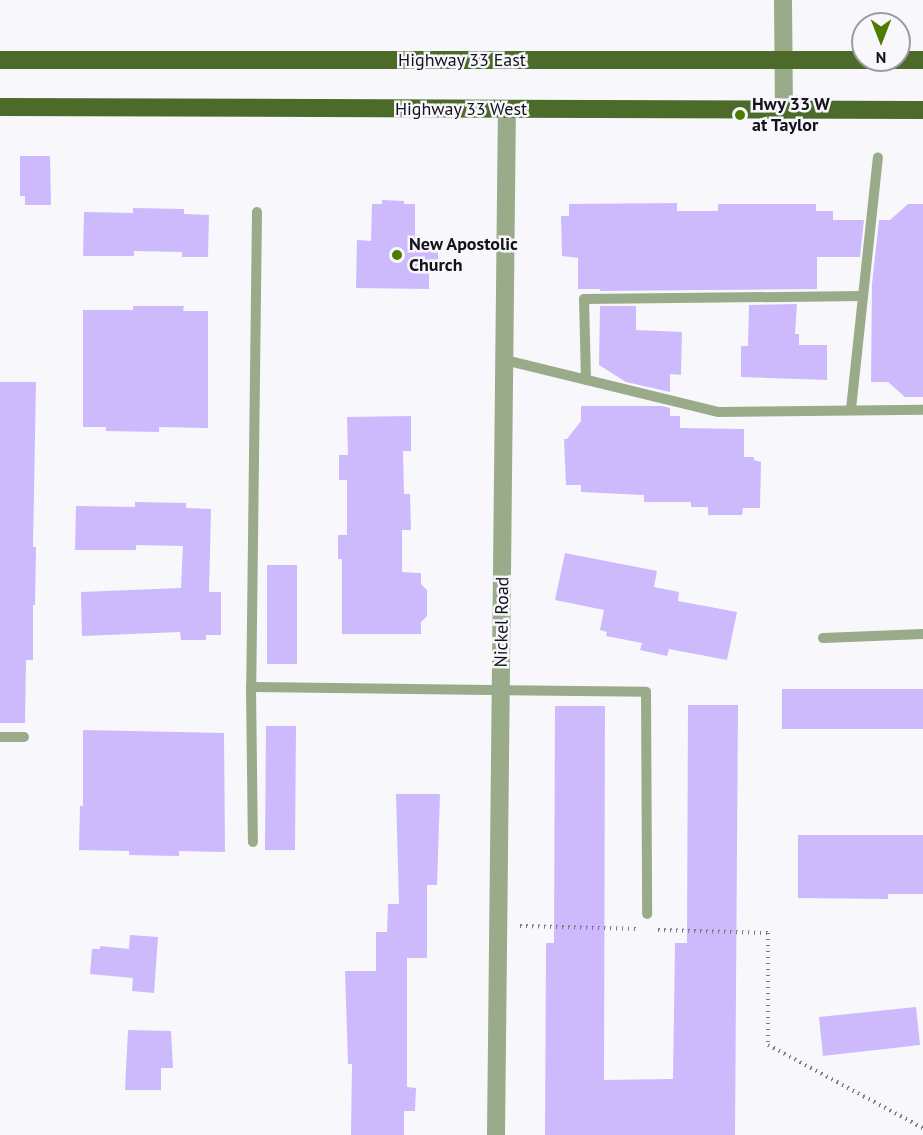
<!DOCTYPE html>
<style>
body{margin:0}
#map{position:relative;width:923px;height:1135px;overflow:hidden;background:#f8f7fc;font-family:"PT Sans",sans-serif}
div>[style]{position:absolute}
.building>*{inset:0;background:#cdbafd}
.path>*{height:4px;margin-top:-2px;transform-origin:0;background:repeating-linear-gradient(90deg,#7e7c83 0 1.5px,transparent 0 6px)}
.lane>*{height:10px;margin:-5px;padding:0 5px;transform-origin:5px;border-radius:5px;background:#99ab89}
.street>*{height:18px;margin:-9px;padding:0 9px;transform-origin:9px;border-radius:9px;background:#99ab89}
.primary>*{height:18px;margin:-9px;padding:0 9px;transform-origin:9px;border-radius:9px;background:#4c6a29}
.dots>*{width:16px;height:16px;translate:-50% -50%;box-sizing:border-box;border:3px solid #f8f7fc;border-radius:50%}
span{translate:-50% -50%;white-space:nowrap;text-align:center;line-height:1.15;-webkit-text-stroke:5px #f8f7fc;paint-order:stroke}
.street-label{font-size:18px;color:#14121a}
.poi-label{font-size:18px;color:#14121a;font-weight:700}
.left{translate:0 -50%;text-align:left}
.north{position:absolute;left:851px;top:12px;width:60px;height:60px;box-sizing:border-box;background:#f8f7fc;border:2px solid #9d9ba2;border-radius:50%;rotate:180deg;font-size:16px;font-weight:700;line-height:24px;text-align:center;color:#14121a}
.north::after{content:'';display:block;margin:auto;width:21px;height:27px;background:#4f7c00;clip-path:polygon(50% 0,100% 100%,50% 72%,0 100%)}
</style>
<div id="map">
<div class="building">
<div style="clip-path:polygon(20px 156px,50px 156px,51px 205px,25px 205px,25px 196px,20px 196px)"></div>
<div style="clip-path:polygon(382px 200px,404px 201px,404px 204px,415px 204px,415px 240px,438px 241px,438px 270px,429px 270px,429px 289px,356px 288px,357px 240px,371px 241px,372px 204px,382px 204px)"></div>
<div style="clip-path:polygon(677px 203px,677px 211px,718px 211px,718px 204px,816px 204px,816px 211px,833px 211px,833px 220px,864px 220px,860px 257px,817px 257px,817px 289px,600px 291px,600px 289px,578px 289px,578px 258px,562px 256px,561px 216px,569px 216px,569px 204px)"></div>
<div style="clip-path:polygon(908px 204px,923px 204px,923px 397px,905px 397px,888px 382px,871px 382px,872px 284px,879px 220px,890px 220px)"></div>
<div style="clip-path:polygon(133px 208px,184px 209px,184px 214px,209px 215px,208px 257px,182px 257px,182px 252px,134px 251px,134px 256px,83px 256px,84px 212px,133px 213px)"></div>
<div style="clip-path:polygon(797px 304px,795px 334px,799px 334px,799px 345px,827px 345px,827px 380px,741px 377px,741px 346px,748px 346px,749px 305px)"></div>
<div style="clip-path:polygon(133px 306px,184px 306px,183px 311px,208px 311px,208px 428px,159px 427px,159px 432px,106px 431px,106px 427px,83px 427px,83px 310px,133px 310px)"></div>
<div style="clip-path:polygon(600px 306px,636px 306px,636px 330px,682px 332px,681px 375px,670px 374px,670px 392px,626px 382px,599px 365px)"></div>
<div style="clip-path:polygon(0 382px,36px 382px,33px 547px,36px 547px,35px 605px,33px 605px,33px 660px,26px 660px,25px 723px,0 723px)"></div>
<div style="clip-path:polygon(581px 406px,662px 406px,670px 408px,670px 416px,680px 416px,680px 428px,744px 429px,744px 457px,754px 457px,754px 460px,761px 462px,760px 508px,743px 508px,742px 515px,708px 515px,708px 507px,691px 507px,691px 502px,644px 502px,644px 495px,581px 492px,581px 485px,566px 485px,564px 439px,567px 439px,581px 421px)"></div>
<div style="clip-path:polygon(411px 416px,411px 451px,403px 451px,404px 494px,410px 494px,411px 530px,402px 530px,402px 572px,421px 573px,421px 584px,427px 590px,427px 616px,421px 622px,421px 634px,342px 634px,342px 559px,338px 559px,338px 535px,347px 535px,347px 480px,339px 480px,339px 455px,348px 455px,347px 417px)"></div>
<div style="clip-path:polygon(135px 502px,186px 503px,186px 508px,211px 509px,209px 592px,221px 592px,221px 635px,206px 635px,206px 640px,181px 640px,180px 632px,82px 636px,81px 592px,181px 588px,183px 546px,136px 545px,136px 550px,75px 550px,76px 506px,135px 507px)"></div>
<div style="clip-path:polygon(565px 553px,657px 571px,654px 587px,679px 592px,678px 601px,737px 612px,727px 660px,669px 649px,667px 656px,640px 650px,642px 643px,606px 636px,607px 632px,600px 630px,604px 610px,555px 600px)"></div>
<div style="clip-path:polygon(267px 565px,297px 565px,297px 664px,267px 664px)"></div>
<div style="clip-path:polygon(782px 689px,923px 689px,923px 729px,782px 729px)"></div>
<div style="clip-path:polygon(688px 705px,738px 705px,735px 1135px,545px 1135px,546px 943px,554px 943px,555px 706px,605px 706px,604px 1080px,673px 1079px,675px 943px,687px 943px)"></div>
<div style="clip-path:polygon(266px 726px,296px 726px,295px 850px,265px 850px)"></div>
<div style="clip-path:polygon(83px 730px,224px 733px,225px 852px,179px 851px,179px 856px,129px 855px,129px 851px,79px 850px,80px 806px,83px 806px)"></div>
<div style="clip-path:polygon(396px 794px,440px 794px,437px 885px,427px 885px,427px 958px,407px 958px,407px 1087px,416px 1088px,415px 1111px,404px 1111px,404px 1135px,351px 1135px,352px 1064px,348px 1064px,345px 971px,376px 971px,376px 932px,387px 932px,388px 904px,399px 904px)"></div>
<div style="clip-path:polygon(798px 835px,923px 835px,923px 894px,888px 894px,888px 899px,798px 898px)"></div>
<div style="clip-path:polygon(130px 935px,158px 937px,154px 993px,132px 991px,133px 978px,90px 974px,92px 949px,100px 949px,100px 946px,129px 949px)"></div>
<div style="clip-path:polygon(916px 1007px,920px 1045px,823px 1056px,819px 1017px)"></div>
<div style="clip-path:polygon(128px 1030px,171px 1031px,173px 1068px,161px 1068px,161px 1090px,125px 1090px)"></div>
</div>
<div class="path">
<div style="left:520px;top:926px;width:116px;rotate:1.5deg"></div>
<div style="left:658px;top:930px;width:110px;rotate:1.6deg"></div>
<div style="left:768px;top:933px;width:112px;rotate:90deg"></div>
<div style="left:768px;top:1045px;width:176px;rotate:28.2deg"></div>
</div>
<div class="lane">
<div style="left:257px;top:212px;width:475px;rotate:90.7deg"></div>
<div style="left:251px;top:687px;width:395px;rotate:0.7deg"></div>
<div style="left:646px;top:692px;width:222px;rotate:89.7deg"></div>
<div style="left:505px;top:360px;width:220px;rotate:13.7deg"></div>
<div style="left:719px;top:412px;width:204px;rotate:-0.6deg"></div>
<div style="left:586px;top:380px;width:81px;rotate:-91.4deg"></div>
<div style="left:584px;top:299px;width:278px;rotate:-0.6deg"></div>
<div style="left:851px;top:409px;width:253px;rotate:-83.9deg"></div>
<div style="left:823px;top:638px;width:100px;rotate:-2.3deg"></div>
<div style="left:251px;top:687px;width:155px;rotate:89.3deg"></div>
<div style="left:0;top:737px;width:24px"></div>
</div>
<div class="street">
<div style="left:783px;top:0;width:110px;rotate:89.5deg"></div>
<div style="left:496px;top:1135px;width:1026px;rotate:-89.39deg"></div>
</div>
<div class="primary">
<div style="left:0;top:60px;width:923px"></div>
<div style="left:0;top:107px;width:923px;rotate:0.19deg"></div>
</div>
<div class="dots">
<div style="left:740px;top:115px;background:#4f7c00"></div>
<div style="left:397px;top:255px;background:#4f7c00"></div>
</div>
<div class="street-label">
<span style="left:462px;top:60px">Highway 33 East</span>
<span style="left:461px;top:109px">Highway 33 West</span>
<span style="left:502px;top:622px;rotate:-89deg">Nickel Road</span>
</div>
<div class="poi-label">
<span class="left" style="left:752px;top:115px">Hwy 33 W<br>at Taylor</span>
<span class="left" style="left:409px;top:255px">New Apostolic<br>Church</span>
</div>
<div class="north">N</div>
</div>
